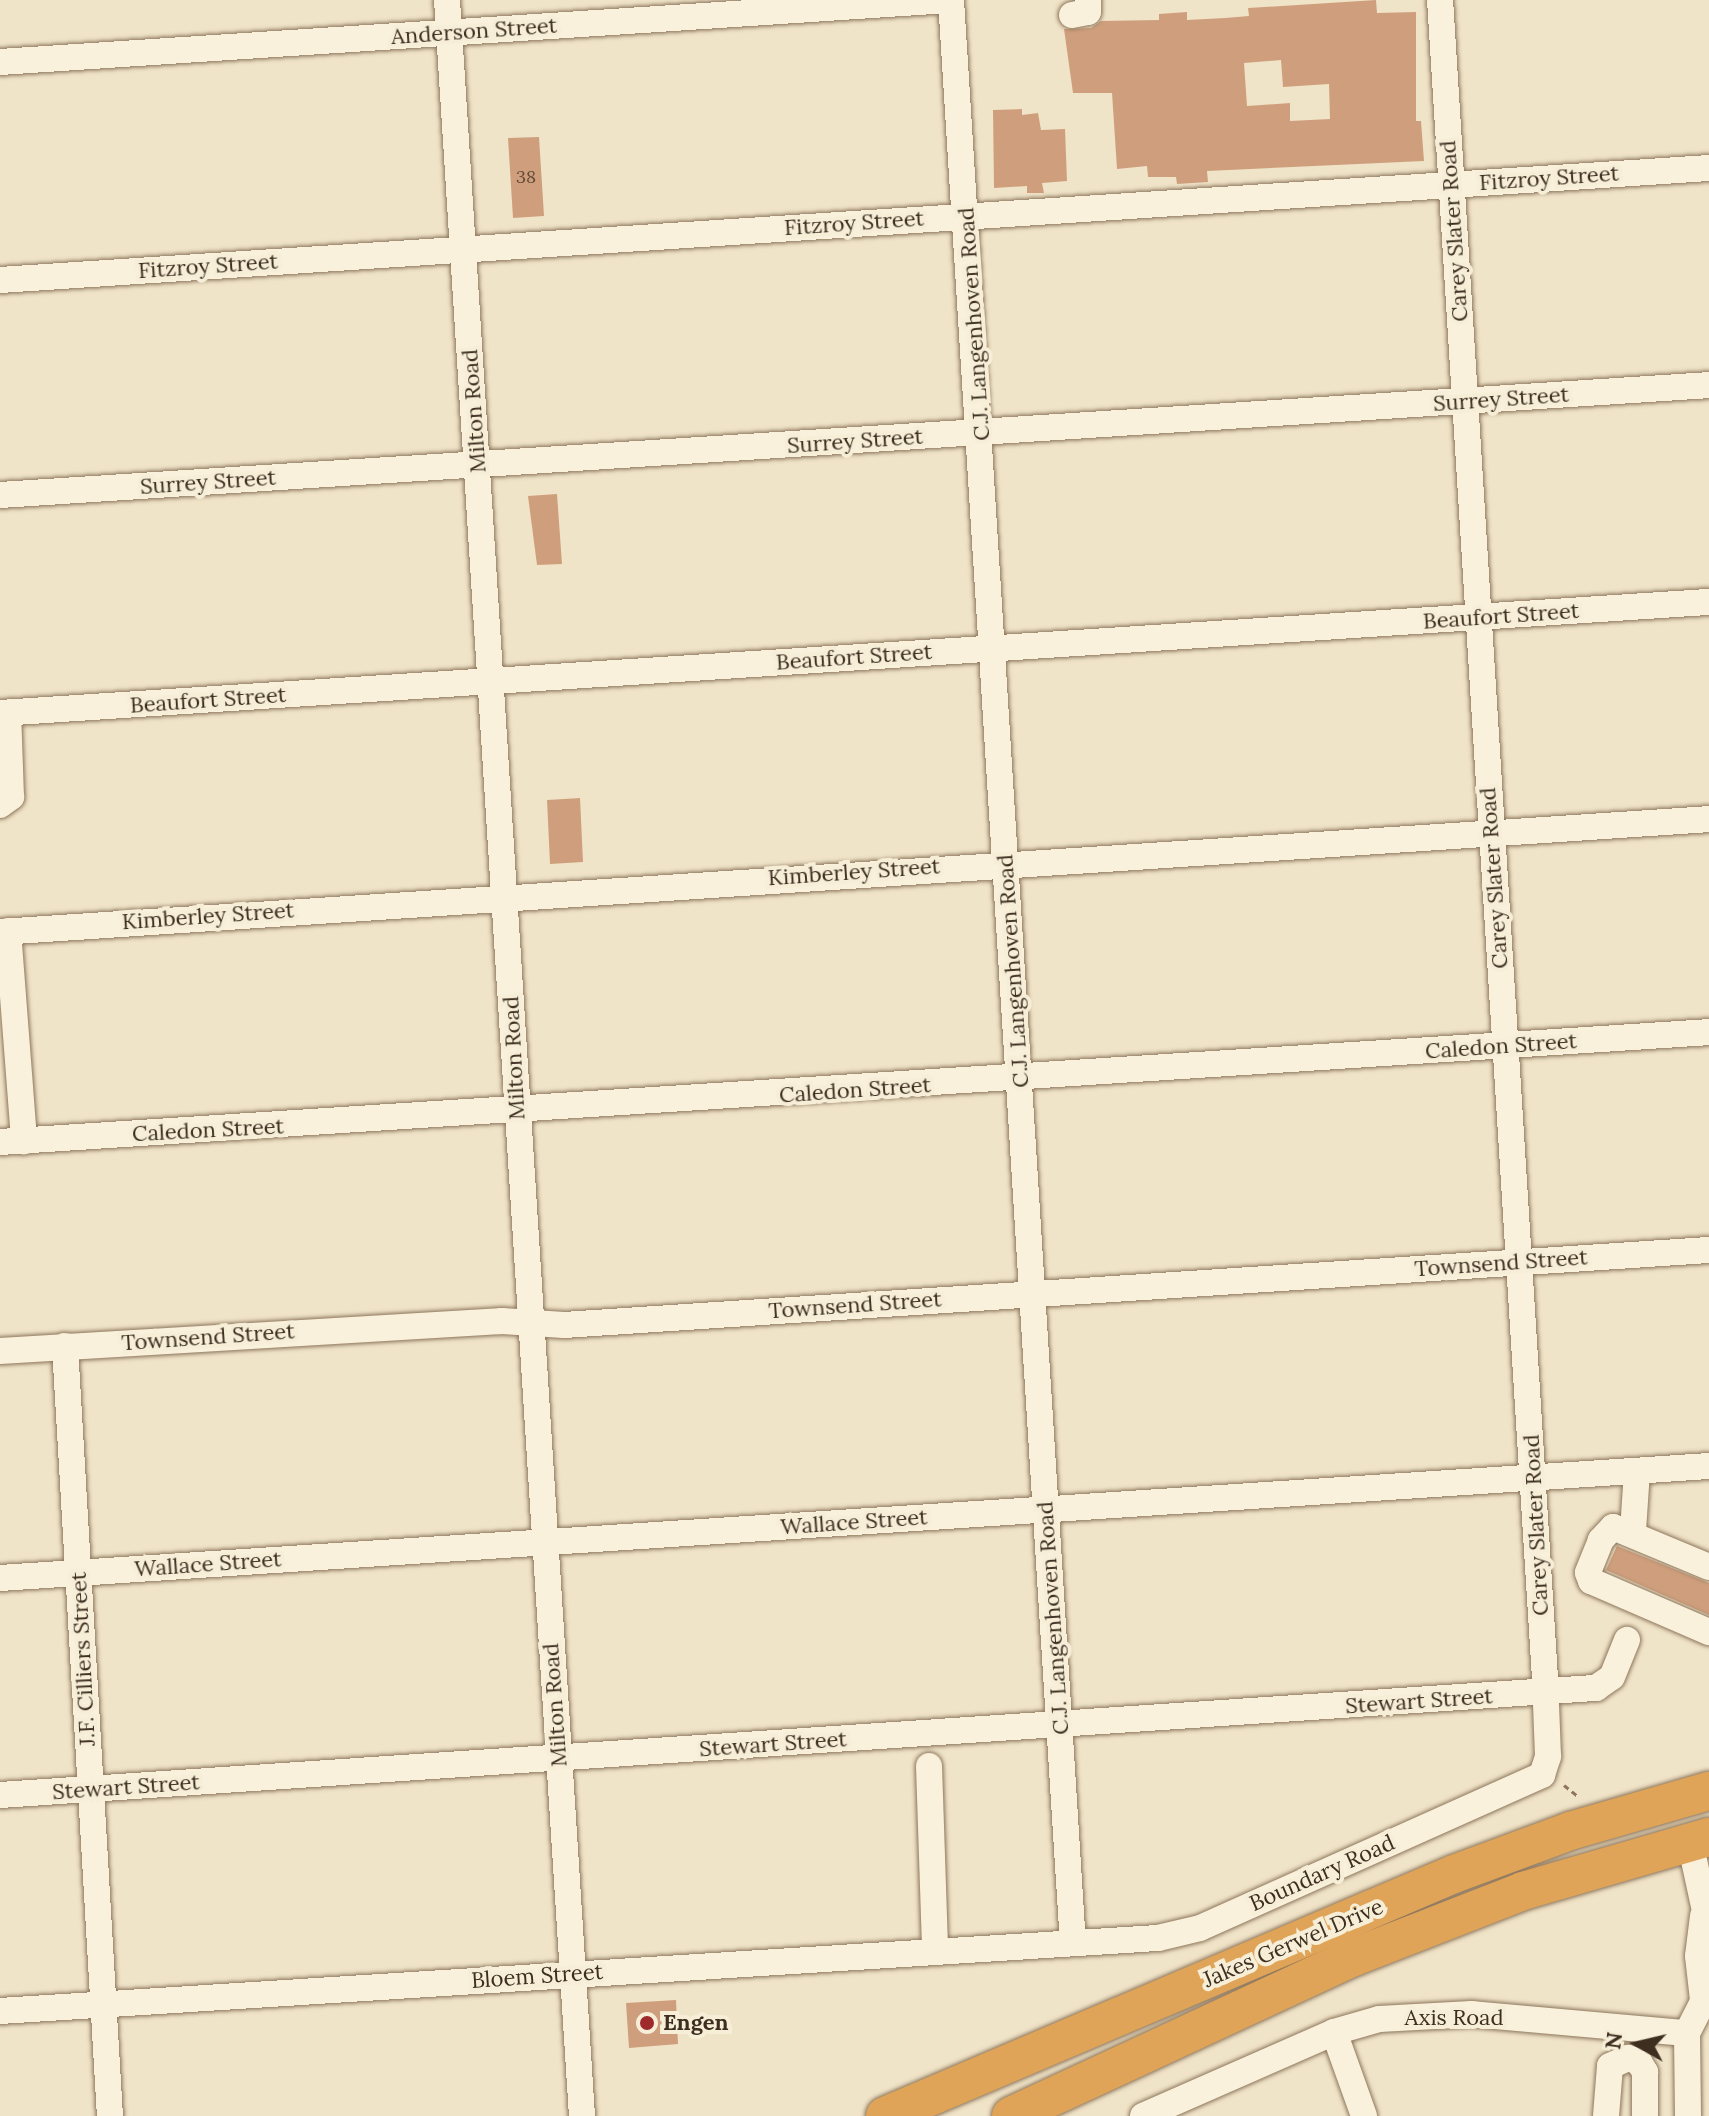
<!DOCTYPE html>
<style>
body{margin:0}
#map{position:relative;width:1709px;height:2116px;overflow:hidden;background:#f0e4c8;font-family:Lora,serif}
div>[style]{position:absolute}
.building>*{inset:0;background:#cf9f7d}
.path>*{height:3px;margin-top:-1.5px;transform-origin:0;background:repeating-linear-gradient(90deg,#8d765c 0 6px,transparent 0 10px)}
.roads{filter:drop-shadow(0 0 2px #8d765c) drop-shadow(0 0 2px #8d765c)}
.minor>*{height:26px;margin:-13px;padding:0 13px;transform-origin:13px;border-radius:13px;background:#faf1dc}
.highway>*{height:38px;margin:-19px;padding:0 19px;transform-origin:19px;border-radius:19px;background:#e0a458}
.dots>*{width:22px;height:22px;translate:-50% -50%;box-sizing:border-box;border:4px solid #f7eed8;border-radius:50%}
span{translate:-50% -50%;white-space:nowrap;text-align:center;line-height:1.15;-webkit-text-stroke:8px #f7eed8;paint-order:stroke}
.number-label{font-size:18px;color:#624a37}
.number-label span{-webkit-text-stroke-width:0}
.street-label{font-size:22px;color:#3d2e20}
.poi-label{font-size:22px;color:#3d2e20;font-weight:700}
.left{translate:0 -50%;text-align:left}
.north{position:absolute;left:1597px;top:2004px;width:80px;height:80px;-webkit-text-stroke:6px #f7eed8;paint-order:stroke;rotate:278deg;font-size:22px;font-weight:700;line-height:32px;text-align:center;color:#3d2e20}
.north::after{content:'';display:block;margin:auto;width:28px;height:36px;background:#3d2e20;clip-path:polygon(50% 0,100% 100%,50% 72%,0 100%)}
</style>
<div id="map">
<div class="building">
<div style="clip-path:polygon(evenodd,1376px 0,1377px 13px,1416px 12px,1416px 121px,1421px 121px,1424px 161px,1207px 171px,1208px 182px,1177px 184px,1176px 177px,1148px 177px,1147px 166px,1117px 169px,1112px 93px,1073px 93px,1064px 29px,1091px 28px,1101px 21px,1159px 20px,1159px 14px,1187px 12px,1187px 20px,1225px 18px,1249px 16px,1248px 8px,1376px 0,1281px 60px,1283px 87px,1329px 84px,1330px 119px,1290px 121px,1290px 103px,1247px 106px,1244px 63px,1281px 60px)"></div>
<div style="clip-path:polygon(1022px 109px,1022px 115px,1038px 113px,1041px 130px,1065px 129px,1067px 181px,1042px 183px,1044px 193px,1027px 193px,1027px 186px,994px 188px,993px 110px)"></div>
<div style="clip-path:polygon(539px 137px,544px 216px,513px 218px,508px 138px)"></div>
<div style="clip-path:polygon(557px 494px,562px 564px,537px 565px,528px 496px)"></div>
<div style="clip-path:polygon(580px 798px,583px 862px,550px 864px,547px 800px)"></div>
<div style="clip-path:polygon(1617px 1546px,1709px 1583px,1709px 1615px,1606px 1570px)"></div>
<div style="clip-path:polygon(676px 2000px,678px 2044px,629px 2048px,626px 2003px)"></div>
</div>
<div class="path">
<div style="left:1564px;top:1785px;width:19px;rotate:39deg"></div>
</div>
<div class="roads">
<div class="minor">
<div style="left:447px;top:0;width:2120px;rotate:86.35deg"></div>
<div style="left:951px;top:0;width:1947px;rotate:86.41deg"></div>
<div style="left:1072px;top:15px;width:16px;rotate:-11deg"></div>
<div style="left:1088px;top:12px;width:12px;rotate:-90deg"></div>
<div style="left:0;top:62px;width:950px;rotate:-3.74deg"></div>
<div style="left:0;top:280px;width:1713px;rotate:-3.75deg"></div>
<div style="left:0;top:495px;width:1713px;rotate:-3.68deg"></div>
<div style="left:0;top:713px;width:1713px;rotate:-3.72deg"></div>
<div style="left:0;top:805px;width:14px;rotate:-36deg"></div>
<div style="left:11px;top:797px;width:84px;rotate:-92deg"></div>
<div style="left:8px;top:931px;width:211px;rotate:85.6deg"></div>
<div style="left:0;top:932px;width:1713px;rotate:-3.78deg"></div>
<div style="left:0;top:1142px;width:1713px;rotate:-3.68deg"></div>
<div style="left:65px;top:1346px;width:771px;rotate:86.66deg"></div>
<div style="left:0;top:1351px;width:503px;rotate:-3.42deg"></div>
<div style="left:502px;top:1321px;width:62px;rotate:3.7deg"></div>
<div style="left:564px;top:1325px;width:1147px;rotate:-3.75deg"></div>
<div style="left:1633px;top:1531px;width:60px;rotate:-86.2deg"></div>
<div style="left:1709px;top:1567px;width:104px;rotate:-157.4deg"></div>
<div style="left:1613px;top:1527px;width:18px;rotate:133deg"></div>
<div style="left:1601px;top:1540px;width:35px;rotate:112deg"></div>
<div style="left:1588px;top:1573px;width:9px;rotate:69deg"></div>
<div style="left:1591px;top:1581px;width:129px;rotate:23.4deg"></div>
<div style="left:0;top:1578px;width:1713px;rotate:-3.75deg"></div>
<div style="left:929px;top:1766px;width:185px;rotate:88.1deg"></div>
<div style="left:0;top:1795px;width:1600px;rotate:-3.84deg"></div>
<div style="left:1596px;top:1688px;width:19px;rotate:-35deg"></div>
<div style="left:1612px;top:1677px;width:40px;rotate:-68deg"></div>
<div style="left:1690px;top:1842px;width:89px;rotate:77.7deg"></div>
<div style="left:1703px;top:1916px;width:40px;rotate:97.1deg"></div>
<div style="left:1698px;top:1956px;width:44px;rotate:83.5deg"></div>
<div style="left:0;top:2011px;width:1160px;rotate:-3.61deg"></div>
<div style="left:1158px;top:1938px;width:43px;rotate:-13.4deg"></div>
<div style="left:1200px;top:1928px;width:375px;rotate:-24.1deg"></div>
<div style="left:1542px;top:1775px;width:20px;rotate:-72deg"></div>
<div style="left:1548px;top:1756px;width:78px;rotate:-92.2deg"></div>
<div style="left:1545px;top:1678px;width:1681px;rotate:-93.58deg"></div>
<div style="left:1334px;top:2032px;width:89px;rotate:70.3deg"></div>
<div style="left:1143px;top:2116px;width:209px;rotate:-23.7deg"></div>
<div style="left:1334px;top:2032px;width:47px;rotate:-16.1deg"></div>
<div style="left:1379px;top:2019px;width:93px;rotate:-3.1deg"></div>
<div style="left:1472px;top:2014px;width:216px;rotate:5.1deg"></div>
<div style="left:1606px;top:2116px;width:50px;rotate:-85.4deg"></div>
<div style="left:1610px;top:2066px;width:20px;rotate:-24deg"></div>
<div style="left:1628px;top:2058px;width:12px;rotate:20deg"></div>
<div style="left:1639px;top:2062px;width:12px;rotate:59deg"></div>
<div style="left:1645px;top:2072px;width:44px;rotate:90deg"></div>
<div style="left:1688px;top:2116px;width:83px;rotate:-90.7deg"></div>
<div style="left:1687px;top:2033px;width:48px;rotate:-62.9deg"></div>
</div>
<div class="highway">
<div style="left:885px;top:2116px;width:618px;rotate:-23.04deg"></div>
<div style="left:1454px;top:1874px;width:124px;rotate:-20.3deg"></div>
<div style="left:1570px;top:1831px;width:145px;rotate:-16.1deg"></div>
<div style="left:1011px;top:2116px;width:378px;rotate:-24.9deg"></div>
<div style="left:1354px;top:1957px;width:181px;rotate:-21.3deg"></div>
<div style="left:1523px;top:1891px;width:194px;rotate:-16.2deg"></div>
</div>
</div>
<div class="dots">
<div style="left:647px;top:2023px;background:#9e2a2b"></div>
</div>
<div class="number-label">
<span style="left:526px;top:177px">38</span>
</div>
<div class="street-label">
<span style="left:474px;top:31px;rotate:-4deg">Anderson Street</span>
<span style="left:1549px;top:178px;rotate:-4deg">Fitzroy Street</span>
<span style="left:854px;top:223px;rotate:-4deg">Fitzroy Street</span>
<span style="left:1454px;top:231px;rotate:-94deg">Carey Slater Road</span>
<span style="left:208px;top:266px;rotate:-4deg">Fitzroy Street</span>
<span style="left:974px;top:324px;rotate:-94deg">C.J. Langenhoven Road</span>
<span style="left:1501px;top:399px;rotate:-4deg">Surrey Street</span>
<span style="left:474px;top:411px;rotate:-94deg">Milton Road</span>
<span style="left:855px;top:441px;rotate:-4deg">Surrey Street</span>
<span style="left:208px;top:482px;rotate:-4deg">Surrey Street</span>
<span style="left:1501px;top:616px;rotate:-4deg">Beaufort Street</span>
<span style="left:854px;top:657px;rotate:-4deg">Beaufort Street</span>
<span style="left:208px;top:700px;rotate:-4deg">Beaufort Street</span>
<span style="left:854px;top:872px;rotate:-4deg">Kimberley Street</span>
<span style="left:1494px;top:878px;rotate:-94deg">Carey Slater Road</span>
<span style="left:208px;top:916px;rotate:-4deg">Kimberley Street</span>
<span style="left:1013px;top:971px;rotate:-94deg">C.J. Langenhoven Road</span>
<span style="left:1501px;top:1046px;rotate:-4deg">Caledon Street</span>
<span style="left:514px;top:1058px;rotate:-93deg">Milton Road</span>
<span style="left:855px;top:1090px;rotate:-4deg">Caledon Street</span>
<span style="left:208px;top:1130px;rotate:-3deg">Caledon Street</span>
<span style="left:1501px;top:1263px;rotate:-4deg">Townsend Street</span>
<span style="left:855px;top:1305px;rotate:-4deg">Townsend Street</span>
<span style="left:208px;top:1337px;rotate:-4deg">Townsend Street</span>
<span style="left:854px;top:1522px;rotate:-4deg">Wallace Street</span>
<span style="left:1536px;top:1525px;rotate:-93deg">Carey Slater Road</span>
<span style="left:208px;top:1564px;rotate:-4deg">Wallace Street</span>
<span style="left:1053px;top:1618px;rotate:-94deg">C.J. Langenhoven Road</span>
<span style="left:83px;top:1659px;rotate:-93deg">J.F. Cilliers Street</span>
<span style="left:1419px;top:1701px;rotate:-4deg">Stewart Street</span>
<span style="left:555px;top:1705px;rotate:-94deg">Milton Road</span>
<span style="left:773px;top:1744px;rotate:-4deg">Stewart Street</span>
<span style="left:126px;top:1787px;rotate:-4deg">Stewart Street</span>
<span style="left:1322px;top:1873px;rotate:-24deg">Boundary Road</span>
<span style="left:1293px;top:1943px;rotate:-23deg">Jakes Gerwel Drive</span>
<span style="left:537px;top:1976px;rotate:-4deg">Bloem Street</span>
<span style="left:1454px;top:2018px">Axis Road</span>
</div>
<div class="poi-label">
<span class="left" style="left:663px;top:2023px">Engen</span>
</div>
<div class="north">N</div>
</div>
